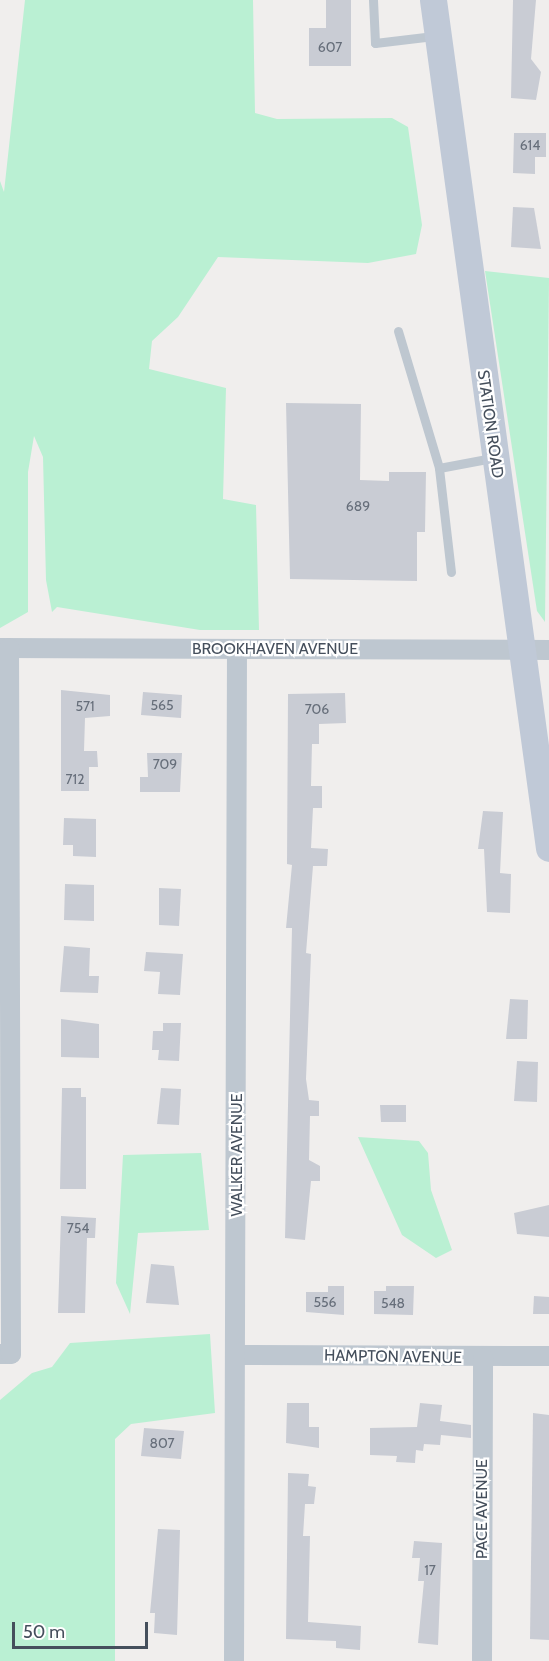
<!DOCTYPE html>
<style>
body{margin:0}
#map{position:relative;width:549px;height:1661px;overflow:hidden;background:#f0eeed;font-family:Cabin,sans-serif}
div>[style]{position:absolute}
.green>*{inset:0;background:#baf0d3}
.building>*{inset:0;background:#c9ccd4}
.lane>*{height:9px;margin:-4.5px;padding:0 4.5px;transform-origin:4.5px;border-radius:4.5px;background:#bec7d0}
.street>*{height:20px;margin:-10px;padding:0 10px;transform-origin:10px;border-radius:10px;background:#bec7d0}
.secondary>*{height:27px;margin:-13.5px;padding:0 13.5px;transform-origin:13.5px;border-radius:13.5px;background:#c0c9d7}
span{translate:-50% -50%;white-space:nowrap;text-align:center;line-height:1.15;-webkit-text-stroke:4.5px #fff;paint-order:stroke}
.number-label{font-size:14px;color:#666e7a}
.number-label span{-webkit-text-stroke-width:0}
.street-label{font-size:16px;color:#454f5c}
.scale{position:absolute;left:12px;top:1622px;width:136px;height:27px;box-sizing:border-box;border:3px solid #454f5c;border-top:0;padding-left:8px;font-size:18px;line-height:21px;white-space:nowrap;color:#454f5c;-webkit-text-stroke:4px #fff;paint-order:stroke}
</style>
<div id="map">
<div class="green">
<div style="clip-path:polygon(25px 0,253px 0,255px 113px,277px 119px,392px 118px,408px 127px,422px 225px,416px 254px,368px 263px,218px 257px,178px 317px,152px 341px,149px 369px,226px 388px,223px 499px,256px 505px,259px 630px,200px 630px,57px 607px,52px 612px,46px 580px,43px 457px,34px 436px,28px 472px,28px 612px,0 628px,0 181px,4px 192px)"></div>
<div style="clip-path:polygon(485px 271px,549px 278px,545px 622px,537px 611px)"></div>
<div style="clip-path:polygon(358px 1137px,419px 1141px,428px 1153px,431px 1190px,452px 1250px,436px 1258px,402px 1235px)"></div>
<div style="clip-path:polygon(201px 1153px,209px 1230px,138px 1233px,130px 1314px,116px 1283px,123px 1155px)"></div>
<div style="clip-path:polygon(210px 1334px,215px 1413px,131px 1424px,115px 1439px,115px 1661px,0 1661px,0 1400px,32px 1373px,52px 1367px,70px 1343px)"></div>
</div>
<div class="building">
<div style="clip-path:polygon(326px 0,351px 0,351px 66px,309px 66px,309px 28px,326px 28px)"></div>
<div style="clip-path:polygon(513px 0,536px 0,531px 59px,541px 72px,536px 100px,511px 98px)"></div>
<div style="clip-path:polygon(514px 133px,546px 133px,546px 157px,535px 157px,535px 174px,513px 173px)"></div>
<div style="clip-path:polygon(513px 207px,534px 208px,541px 249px,511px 247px)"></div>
<div style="clip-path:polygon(286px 403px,361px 404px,360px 480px,389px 481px,389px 472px,426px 472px,425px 532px,417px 532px,417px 581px,290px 579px)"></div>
<div style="clip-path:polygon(61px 690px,110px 695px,110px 716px,85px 718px,84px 751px,97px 751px,98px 767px,89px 767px,89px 791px,61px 791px)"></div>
<div style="clip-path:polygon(143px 692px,182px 695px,181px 718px,141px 715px)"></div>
<div style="clip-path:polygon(345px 693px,346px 723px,319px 724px,319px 744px,312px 744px,311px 786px,322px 786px,322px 808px,313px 808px,311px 848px,328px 849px,327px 866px,313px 866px,306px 953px,311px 954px,306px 1079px,309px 1100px,319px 1101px,319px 1116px,310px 1116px,309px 1160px,320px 1166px,320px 1181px,311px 1181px,305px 1240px,285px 1238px,292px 928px,286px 928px,292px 865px,287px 864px,288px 694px)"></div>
<div style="clip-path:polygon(147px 753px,182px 753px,180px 792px,140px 792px,140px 777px,148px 777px)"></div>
<div style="clip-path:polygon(483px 811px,503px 812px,500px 873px,511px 874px,510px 913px,487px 912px,484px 849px,478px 849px)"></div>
<div style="clip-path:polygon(64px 818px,96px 819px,96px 857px,73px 856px,73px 845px,63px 845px)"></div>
<div style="clip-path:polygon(65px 884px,94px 885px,94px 921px,64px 920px)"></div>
<div style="clip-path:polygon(159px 888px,181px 889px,179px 926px,159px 925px)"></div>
<div style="clip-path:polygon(64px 946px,90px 948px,89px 976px,99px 976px,98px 993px,60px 992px)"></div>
<div style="clip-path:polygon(146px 952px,183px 954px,180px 995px,158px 994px,160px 972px,144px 971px)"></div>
<div style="clip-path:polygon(510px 999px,528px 1000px,527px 1039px,506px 1039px)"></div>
<div style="clip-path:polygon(61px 1019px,99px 1024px,99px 1058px,61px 1057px)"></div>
<div style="clip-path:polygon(163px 1023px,181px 1023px,179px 1061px,158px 1060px,159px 1050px,152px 1050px,153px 1031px,163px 1031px)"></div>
<div style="clip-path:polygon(517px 1061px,538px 1062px,537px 1102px,514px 1101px)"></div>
<div style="clip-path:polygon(62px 1088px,81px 1088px,81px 1097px,86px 1097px,86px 1189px,60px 1189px)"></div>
<div style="clip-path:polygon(161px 1088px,181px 1089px,179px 1125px,157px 1124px)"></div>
<div style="clip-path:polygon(380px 1105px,406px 1105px,406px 1122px,381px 1122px)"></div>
<div style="clip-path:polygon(549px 1205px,549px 1237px,517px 1234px,514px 1213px)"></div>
<div style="clip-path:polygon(61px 1216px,96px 1218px,95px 1238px,87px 1238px,85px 1313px,58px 1313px)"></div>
<div style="clip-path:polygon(151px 1264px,174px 1266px,179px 1305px,146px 1303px)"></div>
<div style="clip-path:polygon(328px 1286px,344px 1286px,344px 1315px,306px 1312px,306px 1292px,328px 1292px)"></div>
<div style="clip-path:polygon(386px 1286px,414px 1286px,413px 1315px,374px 1314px,374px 1291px,386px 1291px)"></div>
<div style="clip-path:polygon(534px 1296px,549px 1297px,549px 1314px,533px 1314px)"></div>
<div style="clip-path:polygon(287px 1403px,309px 1403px,309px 1427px,319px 1427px,319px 1448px,286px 1443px)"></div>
<div style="clip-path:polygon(420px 1403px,442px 1405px,440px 1421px,471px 1425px,471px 1438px,441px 1435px,440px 1445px,424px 1444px,423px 1451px,416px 1450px,415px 1463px,396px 1462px,397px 1456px,370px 1455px,370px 1428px,417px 1427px)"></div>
<div style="clip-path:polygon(533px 1413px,549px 1415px,549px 1640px,530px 1639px)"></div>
<div style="clip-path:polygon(144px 1428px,184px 1431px,181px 1459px,141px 1456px)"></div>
<div style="clip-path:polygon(288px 1473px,309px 1474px,308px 1486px,316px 1487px,314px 1504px,305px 1504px,303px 1536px,310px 1536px,308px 1622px,361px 1626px,360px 1650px,336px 1648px,336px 1641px,286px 1639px)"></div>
<div style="clip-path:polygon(158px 1529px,180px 1530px,177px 1635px,154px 1633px,155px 1613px,150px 1613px)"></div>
<div style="clip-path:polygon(414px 1541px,442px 1543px,438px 1645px,418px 1643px,424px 1581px,418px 1581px,420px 1558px,412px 1558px)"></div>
</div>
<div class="lane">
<div style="left:373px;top:0;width:43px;rotate:87.3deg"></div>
<div style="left:375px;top:43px;width:59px;rotate:-6.8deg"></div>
<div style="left:398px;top:331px;width:143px;rotate:73.3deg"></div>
<div style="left:451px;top:572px;width:105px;rotate:-96.6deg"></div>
<div style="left:439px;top:468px;width:54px;rotate:-10.7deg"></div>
</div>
<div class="street">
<div style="left:0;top:648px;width:549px;rotate:0.21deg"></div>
<div style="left:0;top:1354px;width:11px"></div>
<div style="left:11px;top:1354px;width:706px;rotate:-90.16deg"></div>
<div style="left:237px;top:1355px;width:312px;rotate:0.2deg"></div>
<div style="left:234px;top:1661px;width:1012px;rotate:-89.83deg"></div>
<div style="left:482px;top:1661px;width:303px;rotate:-89.8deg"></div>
</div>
<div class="secondary">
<div style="left:433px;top:0;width:856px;rotate:82.21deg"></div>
</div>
<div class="number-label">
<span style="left:330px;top:47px">607</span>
<span style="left:530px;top:145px">614</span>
<span style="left:358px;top:506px">689</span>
<span style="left:162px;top:705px">565</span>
<span style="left:85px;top:706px">571</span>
<span style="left:317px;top:709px">706</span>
<span style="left:165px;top:764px">709</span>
<span style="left:75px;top:779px">712</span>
<span style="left:78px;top:1228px">754</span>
<span style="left:325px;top:1302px">556</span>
<span style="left:393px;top:1303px">548</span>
<span style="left:162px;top:1443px">807</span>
<span style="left:430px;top:1570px">17</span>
</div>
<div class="street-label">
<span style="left:490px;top:424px;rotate:82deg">STATION ROAD</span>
<span style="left:275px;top:649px">BROOKHAVEN AVENUE</span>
<span style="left:237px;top:1155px;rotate:-90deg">WALKER AVENUE</span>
<span style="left:393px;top:1357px;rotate:1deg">HAMPTON AVENUE</span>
<span style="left:482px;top:1509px;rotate:-90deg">PACE AVENUE</span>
</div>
<div class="scale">50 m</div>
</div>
